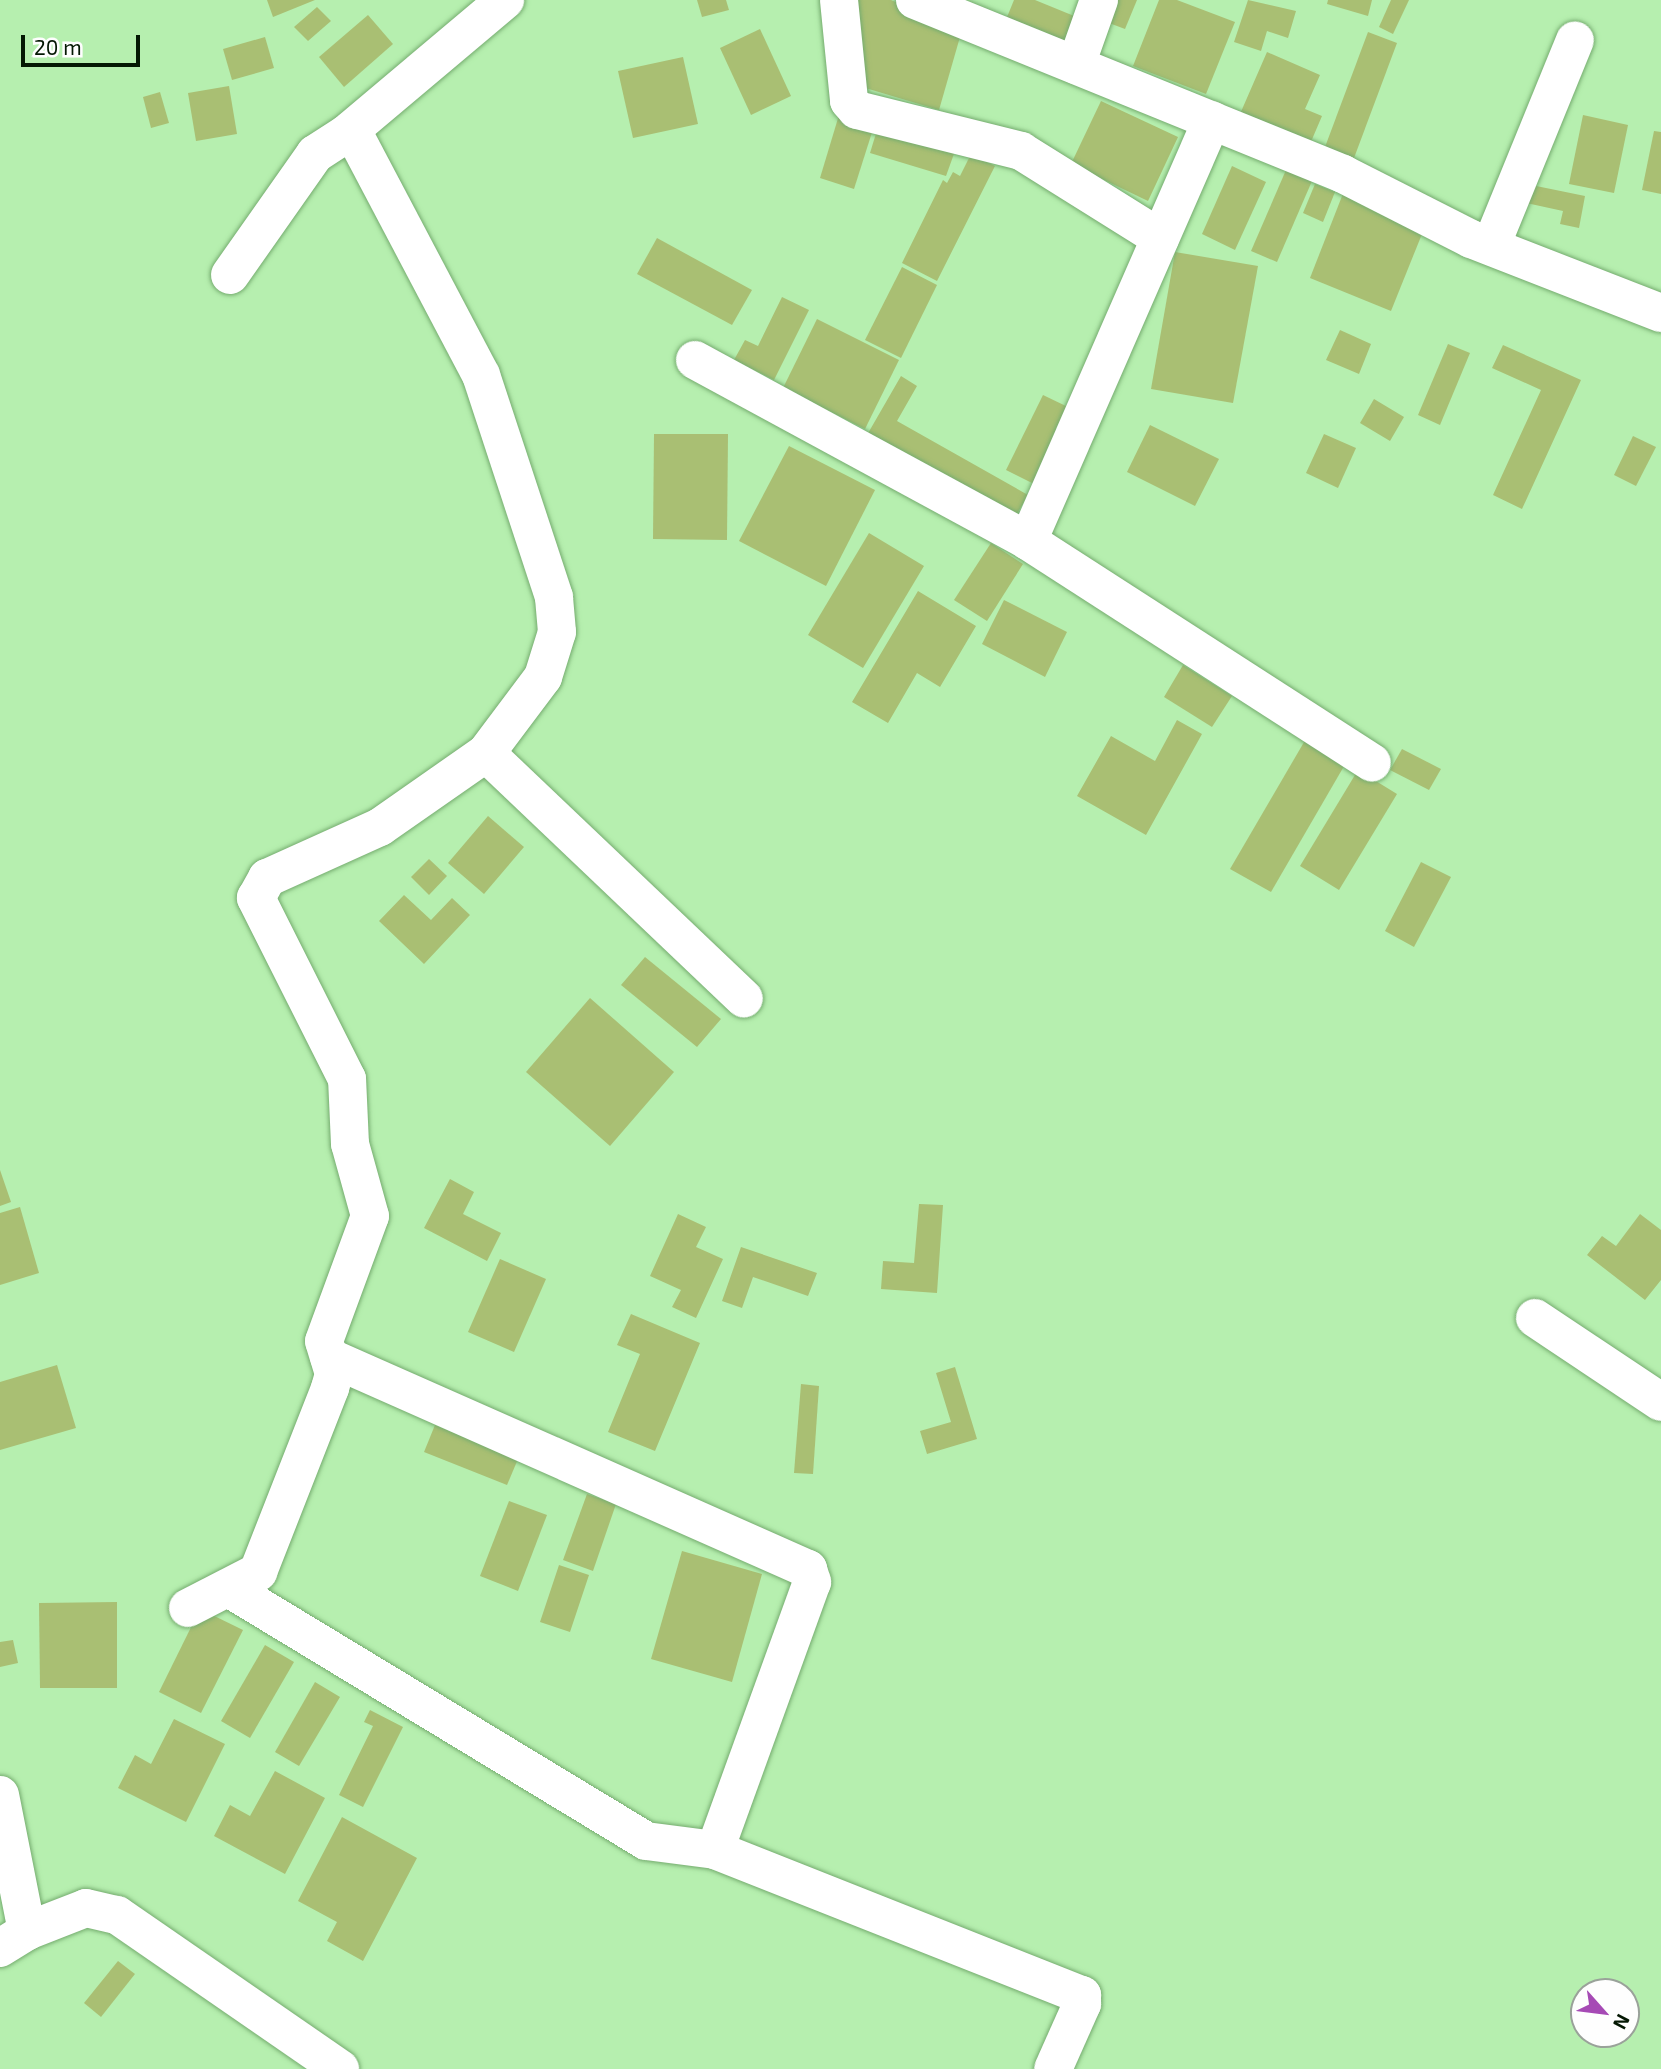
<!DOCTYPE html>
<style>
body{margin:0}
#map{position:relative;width:1661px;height:2069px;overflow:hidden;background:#b6efaf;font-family:"Exo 2",sans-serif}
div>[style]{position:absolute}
.building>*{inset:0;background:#a9bf73}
.roads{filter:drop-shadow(0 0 2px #75ac6f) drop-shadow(0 0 2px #75ac6f)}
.minor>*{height:38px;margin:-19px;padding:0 19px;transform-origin:19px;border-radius:19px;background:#fff}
span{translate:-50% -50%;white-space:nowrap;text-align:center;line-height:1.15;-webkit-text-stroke:5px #fefefe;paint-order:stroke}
.north{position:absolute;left:1570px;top:1978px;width:70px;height:70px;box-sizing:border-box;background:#fefefe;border:2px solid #9aa29a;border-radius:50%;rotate:118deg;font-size:19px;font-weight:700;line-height:28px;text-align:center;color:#041803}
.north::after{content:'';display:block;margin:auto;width:24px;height:32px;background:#a64ab5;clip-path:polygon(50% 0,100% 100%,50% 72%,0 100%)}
.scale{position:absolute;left:21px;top:35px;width:119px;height:32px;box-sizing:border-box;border:4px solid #041803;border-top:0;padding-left:9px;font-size:21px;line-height:24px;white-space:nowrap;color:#041803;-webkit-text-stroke:5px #fefefe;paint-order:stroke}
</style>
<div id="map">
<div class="building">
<div style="clip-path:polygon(267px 0,315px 0,273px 17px)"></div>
<div style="clip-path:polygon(697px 0,726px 0,729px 10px,702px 17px)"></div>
<div style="clip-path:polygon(850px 0,891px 0,962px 30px,939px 110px,852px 84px)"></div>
<div style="clip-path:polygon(1014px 0,1035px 0,1079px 18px,1067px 47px,1005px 22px)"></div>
<div style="clip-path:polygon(1108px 0,1137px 0,1125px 29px,1101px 20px)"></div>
<div style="clip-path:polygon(1159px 0,1177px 0,1235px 22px,1206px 94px,1133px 66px)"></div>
<div style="clip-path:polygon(1248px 0,1296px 11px,1288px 38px,1267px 31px,1261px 51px,1234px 42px)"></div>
<div style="clip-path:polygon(1328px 0,1372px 0,1368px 16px,1327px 4px)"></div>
<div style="clip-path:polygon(1391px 0,1409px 0,1393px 34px,1379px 27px)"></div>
<div style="clip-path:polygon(317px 7px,331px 21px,308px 41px,294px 27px)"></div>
<div style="clip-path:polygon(368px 15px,393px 44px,344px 87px,319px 57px)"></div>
<div style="clip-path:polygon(760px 29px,791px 96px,751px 115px,720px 48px)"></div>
<div style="clip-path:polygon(1368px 32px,1397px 43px,1354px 158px,1325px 147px)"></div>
<div style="clip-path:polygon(265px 37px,274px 68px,232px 80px,223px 49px)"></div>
<div style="clip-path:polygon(1267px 52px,1320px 75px,1305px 109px,1322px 116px,1310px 144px,1240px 114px)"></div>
<div style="clip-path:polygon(683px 57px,698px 124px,633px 138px,618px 71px)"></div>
<div style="clip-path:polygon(229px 86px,237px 134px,196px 141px,188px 93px)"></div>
<div style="clip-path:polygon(160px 92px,169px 123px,151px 128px,143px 97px)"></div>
<div style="clip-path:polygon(1101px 101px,1178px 137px,1148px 201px,1071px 164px)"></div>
<div style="clip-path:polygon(839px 115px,874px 126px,854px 189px,820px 178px)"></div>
<div style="clip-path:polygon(1583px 115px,1628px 125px,1614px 193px,1569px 184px)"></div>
<div style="clip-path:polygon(878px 127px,955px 151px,946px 176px,870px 153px)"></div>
<div style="clip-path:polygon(1654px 131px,1661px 132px,1661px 194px,1642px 190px)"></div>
<div style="clip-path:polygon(971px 154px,995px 166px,937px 281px,902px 263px,943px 180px,947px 183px,953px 172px,960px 176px)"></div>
<div style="clip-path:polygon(1232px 166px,1266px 182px,1235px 250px,1202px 234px)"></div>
<div style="clip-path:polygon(1286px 170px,1312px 181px,1277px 262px,1251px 251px)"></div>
<div style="clip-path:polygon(1522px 183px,1585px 196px,1579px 228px,1560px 224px,1563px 211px,1517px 201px)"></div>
<div style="clip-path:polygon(1315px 184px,1335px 192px,1323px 222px,1303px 213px)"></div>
<div style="clip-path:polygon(1344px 191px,1426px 224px,1391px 311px,1310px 278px)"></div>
<div style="clip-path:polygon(657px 238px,752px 290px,732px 325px,637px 274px)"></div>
<div style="clip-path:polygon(1175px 252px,1258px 266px,1233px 403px,1151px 389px)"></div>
<div style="clip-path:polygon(902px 267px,937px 285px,901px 358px,865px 340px)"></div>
<div style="clip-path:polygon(782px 297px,809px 310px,774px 380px,734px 360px,745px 340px,758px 346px)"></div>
<div style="clip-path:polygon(817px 319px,899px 360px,865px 429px,783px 388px)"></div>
<div style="clip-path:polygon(1340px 330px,1371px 344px,1359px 374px,1326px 360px)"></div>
<div style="clip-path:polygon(1448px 344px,1470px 353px,1440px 425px,1418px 415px)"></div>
<div style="clip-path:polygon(1503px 345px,1581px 380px,1522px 509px,1493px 495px,1541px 390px,1492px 368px)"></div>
<div style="clip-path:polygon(901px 376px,917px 386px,897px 421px,1028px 495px,1014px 519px,867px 435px)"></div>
<div style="clip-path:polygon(1043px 395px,1070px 408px,1034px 484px,1006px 470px)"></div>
<div style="clip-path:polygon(1374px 399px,1404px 417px,1390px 441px,1360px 423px)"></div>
<div style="clip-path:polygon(1150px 425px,1219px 459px,1195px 506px,1127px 472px)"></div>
<div style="clip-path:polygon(654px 434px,728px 434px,727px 540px,653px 539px)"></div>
<div style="clip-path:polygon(1324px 434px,1356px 448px,1338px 488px,1306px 473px)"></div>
<div style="clip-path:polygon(1633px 436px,1656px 447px,1636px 486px,1614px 475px)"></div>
<div style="clip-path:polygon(789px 446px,875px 490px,826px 586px,739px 541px)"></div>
<div style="clip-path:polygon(869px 533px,924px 566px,863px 668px,808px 635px)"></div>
<div style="clip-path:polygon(991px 543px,1023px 564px,987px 621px,954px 600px)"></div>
<div style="clip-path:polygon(918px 591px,976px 626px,940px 687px,917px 673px,888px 723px,852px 702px)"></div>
<div style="clip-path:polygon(1004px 600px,1067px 632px,1045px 677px,982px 644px)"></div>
<div style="clip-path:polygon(1183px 665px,1232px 696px,1212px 727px,1164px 697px)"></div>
<div style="clip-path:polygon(1177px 720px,1202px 734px,1146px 835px,1077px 796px,1111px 736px,1155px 761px)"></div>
<div style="clip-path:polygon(1307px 737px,1347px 761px,1271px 892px,1230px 869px)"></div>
<div style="clip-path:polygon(1402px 749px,1441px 769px,1429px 790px,1390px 770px)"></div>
<div style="clip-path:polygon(1358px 770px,1397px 794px,1339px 890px,1300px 866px)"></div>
<div style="clip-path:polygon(488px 816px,524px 847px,484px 894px,448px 863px)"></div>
<div style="clip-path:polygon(429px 859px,447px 876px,429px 895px,411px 877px)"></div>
<div style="clip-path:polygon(1421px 862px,1451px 877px,1414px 947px,1385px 931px)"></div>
<div style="clip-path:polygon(404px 895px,431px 920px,452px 898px,470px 915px,424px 964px,379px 921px)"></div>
<div style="clip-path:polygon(645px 957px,721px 1019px,697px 1047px,621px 985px)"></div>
<div style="clip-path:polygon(590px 998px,674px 1072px,610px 1146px,526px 1072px)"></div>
<div style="clip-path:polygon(0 1170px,11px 1202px,0 1206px)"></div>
<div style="clip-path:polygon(450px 1179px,474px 1192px,463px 1214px,501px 1233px,487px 1261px,424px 1228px)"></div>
<div style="clip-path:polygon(919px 1204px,943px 1205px,937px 1293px,881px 1289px,883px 1261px,914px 1263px)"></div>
<div style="clip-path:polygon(20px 1207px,39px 1273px,0 1285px,0 1213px)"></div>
<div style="clip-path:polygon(678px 1214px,706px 1227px,696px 1247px,723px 1259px,696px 1318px,672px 1307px,681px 1290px,650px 1276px)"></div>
<div style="clip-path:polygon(1640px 1214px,1661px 1230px,1661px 1280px,1645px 1300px,1587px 1255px,1602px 1236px,1616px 1246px)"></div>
<div style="clip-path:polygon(741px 1247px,817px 1273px,808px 1296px,753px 1277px,742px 1308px,722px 1301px)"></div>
<div style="clip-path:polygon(500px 1259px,546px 1279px,514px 1352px,468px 1332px)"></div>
<div style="clip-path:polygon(631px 1314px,700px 1343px,655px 1451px,608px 1432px,640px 1354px,617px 1345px)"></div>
<div style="clip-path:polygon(57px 1365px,76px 1428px,0 1450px,0 1382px)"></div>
<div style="clip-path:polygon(955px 1367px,977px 1439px,927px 1454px,920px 1431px,951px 1422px,936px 1373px)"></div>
<div style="clip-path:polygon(801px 1384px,819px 1386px,813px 1474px,794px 1473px)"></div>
<div style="clip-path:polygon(435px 1425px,518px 1459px,507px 1485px,424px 1452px)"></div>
<div style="clip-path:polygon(587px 1494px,616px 1504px,593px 1571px,563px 1560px)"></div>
<div style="clip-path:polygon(509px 1501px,547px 1515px,518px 1591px,480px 1576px)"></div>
<div style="clip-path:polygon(682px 1551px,762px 1574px,732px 1682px,651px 1659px)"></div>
<div style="clip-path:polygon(559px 1565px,589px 1575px,570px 1632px,540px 1622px)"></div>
<div style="clip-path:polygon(117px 1602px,117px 1688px,40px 1688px,39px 1603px)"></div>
<div style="clip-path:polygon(200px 1609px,243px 1630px,201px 1713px,159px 1692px)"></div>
<div style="clip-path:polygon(13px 1640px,18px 1663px,0 1667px,0 1642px)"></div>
<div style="clip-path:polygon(265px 1645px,294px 1662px,250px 1738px,221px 1721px)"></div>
<div style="clip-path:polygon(315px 1682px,340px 1697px,299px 1766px,275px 1752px)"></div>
<div style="clip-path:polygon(370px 1710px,403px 1727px,363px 1807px,339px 1795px,373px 1726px,364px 1722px)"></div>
<div style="clip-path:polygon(174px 1719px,225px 1744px,186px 1822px,118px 1788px,135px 1755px,151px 1764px)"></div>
<div style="clip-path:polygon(275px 1771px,325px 1798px,285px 1874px,214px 1836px,230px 1805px,250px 1816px)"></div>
<div style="clip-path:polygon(342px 1817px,417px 1858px,363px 1961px,327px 1941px,337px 1922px,298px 1901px)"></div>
<div style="clip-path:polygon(118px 1961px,135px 1974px,101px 2017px,84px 2003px)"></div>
</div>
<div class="roads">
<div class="minor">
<div style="left:839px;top:0;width:101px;rotate:84.3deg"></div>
<div style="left:849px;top:101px;width:12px;rotate:48deg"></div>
<div style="left:857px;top:110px;width:169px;rotate:14deg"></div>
<div style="left:1021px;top:151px;width:164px;rotate:32deg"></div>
<div style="left:915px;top:0;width:462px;rotate:22.1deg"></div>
<div style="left:1343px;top:174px;width:144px;rotate:26.9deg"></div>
<div style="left:1471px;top:239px;width:204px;rotate:21.3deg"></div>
<div style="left:1076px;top:65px;width:69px;rotate:-70.5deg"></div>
<div style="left:1491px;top:246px;width:222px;rotate:-67.8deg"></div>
<div style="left:230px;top:275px;width:148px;rotate:-54.9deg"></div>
<div style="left:315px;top:154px;width:37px;rotate:-33deg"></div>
<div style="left:346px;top:134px;width:208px;rotate:-40.1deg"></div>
<div style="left:695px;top:360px;width:379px;rotate:28.5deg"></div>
<div style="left:1028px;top:541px;width:409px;rotate:32.8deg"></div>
<div style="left:1028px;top:541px;width:459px;rotate:-66.4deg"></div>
<div style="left:486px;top:753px;width:356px;rotate:43.6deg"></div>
<div style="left:1535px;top:1318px;width:151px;rotate:33.7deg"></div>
<div style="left:329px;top:1357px;width:524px;rotate:23.87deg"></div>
<div style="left:808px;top:1569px;width:14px;rotate:73deg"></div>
<div style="left:812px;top:1582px;width:285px;rotate:109.9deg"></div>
<div style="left:230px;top:1589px;width:486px;rotate:31.2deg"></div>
<div style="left:646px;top:1841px;width:70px;rotate:7.4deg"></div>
<div style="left:715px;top:1850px;width:395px;rotate:21.6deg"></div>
<div style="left:1082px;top:1995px;width:9px;rotate:90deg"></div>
<div style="left:1082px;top:2004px;width:71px;rotate:114deg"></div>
<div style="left:188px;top:1608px;width:79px;rotate:-27.2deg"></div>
<div style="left:258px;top:1572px;width:198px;rotate:-68.6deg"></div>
<div style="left:330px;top:1388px;width:15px;rotate:-74deg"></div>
<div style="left:334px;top:1374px;width:34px;rotate:-107deg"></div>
<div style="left:324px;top:1341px;width:133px;rotate:-69.8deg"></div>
<div style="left:370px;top:1216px;width:75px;rotate:-105.5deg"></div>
<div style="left:350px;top:1144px;width:65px;rotate:-92.6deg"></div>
<div style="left:347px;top:1079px;width:203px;rotate:-116.7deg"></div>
<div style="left:256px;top:898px;width:23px;rotate:-61deg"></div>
<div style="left:267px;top:878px;width:124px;rotate:-24.3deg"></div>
<div style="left:380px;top:827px;width:129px;rotate:-34.9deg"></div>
<div style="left:486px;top:753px;width:95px;rotate:-53.1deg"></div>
<div style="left:543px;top:677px;width:47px;rotate:-72.7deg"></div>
<div style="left:557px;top:632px;width:35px;rotate:-95deg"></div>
<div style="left:554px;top:597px;width:234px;rotate:-108.2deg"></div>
<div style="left:481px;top:375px;width:277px;rotate:-117.8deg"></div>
<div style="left:0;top:1795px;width:139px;rotate:78.8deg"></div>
<div style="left:0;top:1948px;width:32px;rotate:-32deg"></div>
<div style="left:27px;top:1931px;width:63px;rotate:-21.3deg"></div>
<div style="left:86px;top:1908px;width:32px;rotate:13deg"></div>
<div style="left:117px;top:1915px;width:271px;rotate:34.6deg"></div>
</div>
</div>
<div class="north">N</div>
<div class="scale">20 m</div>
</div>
